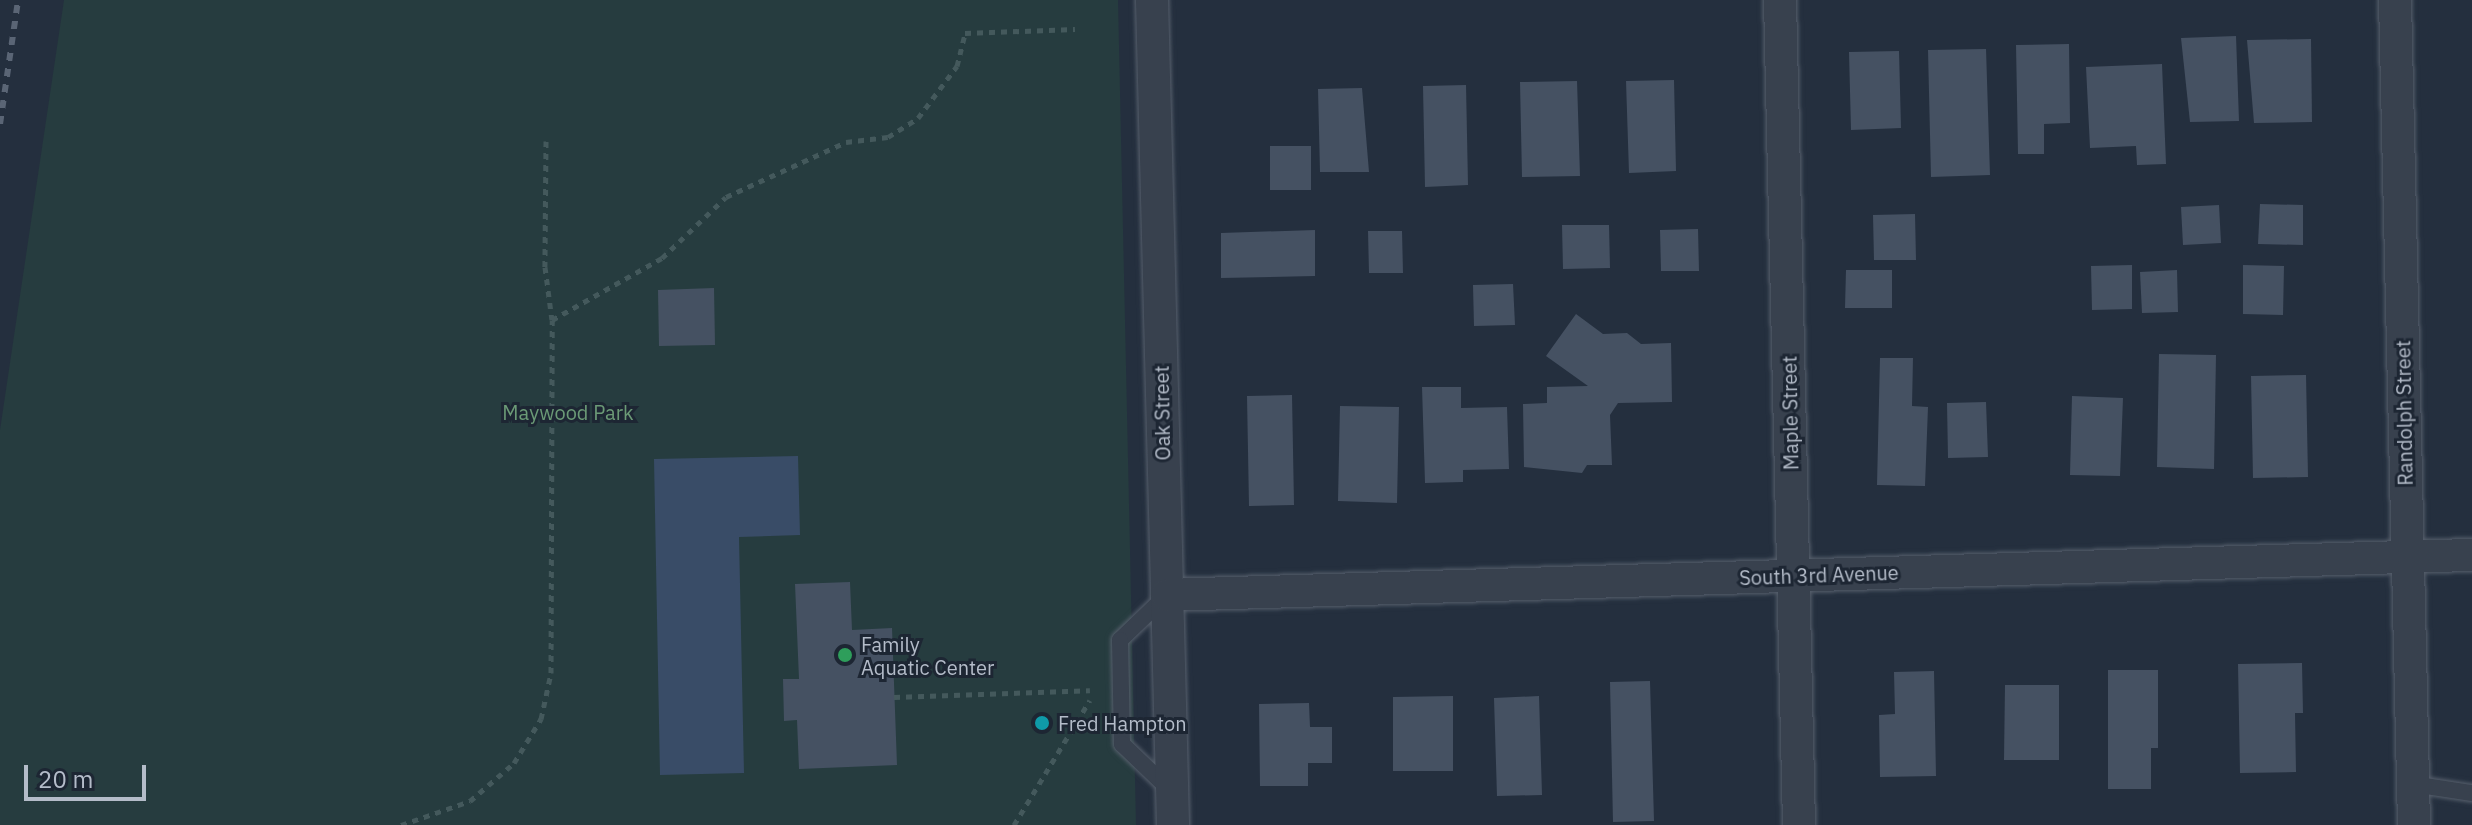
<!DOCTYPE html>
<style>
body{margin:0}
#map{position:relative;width:2472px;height:825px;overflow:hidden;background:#242f3e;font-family:"IBM Plex Sans",sans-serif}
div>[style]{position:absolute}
.green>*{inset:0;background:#263c3f}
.water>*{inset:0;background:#394c67}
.building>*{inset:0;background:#455162}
.path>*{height:5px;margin-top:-2.5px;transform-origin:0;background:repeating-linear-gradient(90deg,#44595c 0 6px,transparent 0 12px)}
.roads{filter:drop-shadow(0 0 2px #565f6c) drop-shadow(0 0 2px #565f6c)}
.service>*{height:16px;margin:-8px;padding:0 8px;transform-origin:8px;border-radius:8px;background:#38414e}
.minor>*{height:32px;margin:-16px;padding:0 16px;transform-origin:16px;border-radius:16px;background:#38414e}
.rail>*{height:6px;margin-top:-3px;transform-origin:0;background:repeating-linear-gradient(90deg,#5a6575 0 8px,transparent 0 16px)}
.dots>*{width:22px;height:22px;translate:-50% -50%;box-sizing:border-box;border:4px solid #1d2633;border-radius:50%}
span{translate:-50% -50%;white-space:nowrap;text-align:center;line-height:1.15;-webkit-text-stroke:6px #1d2633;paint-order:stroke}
.park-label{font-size:20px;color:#6b9a76}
.street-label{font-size:20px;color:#b4bcc9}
.poi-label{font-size:20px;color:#b4bcc9}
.left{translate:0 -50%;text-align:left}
.scale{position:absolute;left:24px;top:765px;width:122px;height:36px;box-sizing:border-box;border:4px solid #b4bcc9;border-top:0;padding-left:10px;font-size:24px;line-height:28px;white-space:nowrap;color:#b4bcc9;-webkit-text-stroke:6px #1d2633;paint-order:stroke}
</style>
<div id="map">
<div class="green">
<div style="clip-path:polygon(64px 0,1118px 0,1136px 825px,0 825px,0 430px)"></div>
</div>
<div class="water">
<div style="clip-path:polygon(798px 456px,800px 535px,739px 537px,744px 773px,660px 775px,654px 459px)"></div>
</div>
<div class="building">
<div style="clip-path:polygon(2236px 36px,2239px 121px,2190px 122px,2181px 38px)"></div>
<div style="clip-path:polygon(2311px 39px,2312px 122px,2254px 123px,2247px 40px)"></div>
<div style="clip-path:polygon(2069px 44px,2070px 123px,2044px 124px,2044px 154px,2018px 154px,2016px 45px)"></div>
<div style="clip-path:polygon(1986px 49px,1990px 175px,1931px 177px,1928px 50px)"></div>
<div style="clip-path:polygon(1899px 51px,1901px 128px,1851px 130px,1849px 52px)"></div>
<div style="clip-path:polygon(2162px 64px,2166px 164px,2137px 165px,2136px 146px,2090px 148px,2086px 67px)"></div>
<div style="clip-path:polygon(1674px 80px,1676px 171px,1629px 173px,1626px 81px)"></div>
<div style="clip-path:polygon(1577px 81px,1580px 176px,1522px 177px,1520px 82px)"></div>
<div style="clip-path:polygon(1466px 85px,1468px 185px,1425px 187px,1423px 86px)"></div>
<div style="clip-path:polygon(1362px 88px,1369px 172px,1320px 172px,1318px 89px)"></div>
<div style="clip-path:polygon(1270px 146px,1311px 146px,1311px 190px,1270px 190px)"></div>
<div style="clip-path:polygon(2260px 204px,2303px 205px,2303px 245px,2258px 244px)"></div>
<div style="clip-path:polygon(2219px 205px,2221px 243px,2183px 245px,2181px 207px)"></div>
<div style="clip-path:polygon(1915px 214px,1916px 260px,1874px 260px,1873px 215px)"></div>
<div style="clip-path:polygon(1562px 225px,1609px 225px,1610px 268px,1563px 269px)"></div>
<div style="clip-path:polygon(1698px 229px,1699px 271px,1661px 271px,1660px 230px)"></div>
<div style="clip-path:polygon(1315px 230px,1315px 276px,1221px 278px,1221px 233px)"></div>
<div style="clip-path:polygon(1368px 231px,1402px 231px,1403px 273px,1369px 273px)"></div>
<div style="clip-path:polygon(2132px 265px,2132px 309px,2092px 310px,2091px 266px)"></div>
<div style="clip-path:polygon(2243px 265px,2284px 266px,2283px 315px,2243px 314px)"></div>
<div style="clip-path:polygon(1846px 270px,1892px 270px,1892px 308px,1845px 308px)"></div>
<div style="clip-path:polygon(2177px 270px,2178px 312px,2142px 313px,2140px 272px)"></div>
<div style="clip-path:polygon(1513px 284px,1515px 325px,1474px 326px,1473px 285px)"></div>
<div style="clip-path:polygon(714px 288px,715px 345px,659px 346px,658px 290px)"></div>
<div style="clip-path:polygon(1576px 314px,1603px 334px,1627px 333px,1641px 344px,1671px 343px,1672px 402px,1618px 403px,1610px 415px,1612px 465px,1587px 465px,1582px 473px,1524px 467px,1523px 404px,1547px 403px,1547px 387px,1588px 386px,1546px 356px)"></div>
<div style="clip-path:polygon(2159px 354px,2216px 355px,2214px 469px,2157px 467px)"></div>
<div style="clip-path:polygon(1880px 358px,1913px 358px,1912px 406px,1928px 407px,1925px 486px,1877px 485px)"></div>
<div style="clip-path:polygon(2306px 375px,2308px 477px,2253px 478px,2251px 376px)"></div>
<div style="clip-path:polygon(1422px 387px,1461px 387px,1461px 408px,1507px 407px,1509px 469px,1463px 470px,1463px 482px,1425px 483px)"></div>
<div style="clip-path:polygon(1292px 395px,1294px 505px,1249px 506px,1247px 396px)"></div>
<div style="clip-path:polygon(2072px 396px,2123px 398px,2120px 476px,2070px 475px)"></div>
<div style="clip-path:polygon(1986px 402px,1988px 457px,1948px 458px,1947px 403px)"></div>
<div style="clip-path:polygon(1340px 406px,1399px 407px,1397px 503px,1338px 501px)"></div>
<div style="clip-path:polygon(850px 582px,852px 630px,892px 628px,897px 765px,799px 769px,797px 720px,784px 721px,783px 679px,799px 679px,795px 584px)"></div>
<div style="clip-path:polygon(2302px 663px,2303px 713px,2295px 713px,2296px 772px,2240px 773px,2238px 664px)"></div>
<div style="clip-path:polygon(2108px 670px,2158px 670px,2158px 748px,2151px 748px,2151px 789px,2108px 789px)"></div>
<div style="clip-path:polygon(1934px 671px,1936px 776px,1880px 777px,1879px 715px,1895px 714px,1894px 672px)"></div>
<div style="clip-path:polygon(1650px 681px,1654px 821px,1613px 822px,1610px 682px)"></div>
<div style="clip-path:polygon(2005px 685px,2059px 685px,2059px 760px,2004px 760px)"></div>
<div style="clip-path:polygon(1453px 696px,1453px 771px,1393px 771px,1393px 697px)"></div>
<div style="clip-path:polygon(1539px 696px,1542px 795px,1497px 796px,1494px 698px)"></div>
<div style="clip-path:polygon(1309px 703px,1310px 727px,1332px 727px,1332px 763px,1308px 763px,1308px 786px,1260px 786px,1259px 704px)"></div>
</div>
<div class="path">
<div style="left:546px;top:141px;width:126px;rotate:90.5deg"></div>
<div style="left:545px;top:267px;width:53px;rotate:82.5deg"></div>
<div style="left:894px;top:697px;width:196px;rotate:-2deg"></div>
<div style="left:401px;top:825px;width:73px;rotate:-19.2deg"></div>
<div style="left:470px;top:801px;width:58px;rotate:-40.8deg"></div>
<div style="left:514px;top:763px;width:52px;rotate:-58.5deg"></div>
<div style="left:541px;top:719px;width:47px;rotate:-77.7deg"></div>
<div style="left:551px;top:673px;width:353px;rotate:-89.8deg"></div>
<div style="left:552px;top:320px;width:126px;rotate:-29.4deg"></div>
<div style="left:662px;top:258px;width:88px;rotate:-43.6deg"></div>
<div style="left:726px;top:197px;width:132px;rotate:-24.6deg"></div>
<div style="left:846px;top:142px;width:42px;rotate:-6.8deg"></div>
<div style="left:888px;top:137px;width:36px;rotate:-32deg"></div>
<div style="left:918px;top:118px;width:65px;rotate:-53.1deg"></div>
<div style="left:957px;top:66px;width:34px;rotate:-76deg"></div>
<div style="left:965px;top:33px;width:110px;rotate:-2.1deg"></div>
<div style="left:1014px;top:825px;width:146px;rotate:-58.7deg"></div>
</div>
<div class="roads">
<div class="service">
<div style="left:1167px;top:595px;width:65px;rotate:136.2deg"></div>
<div style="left:1120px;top:640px;width:104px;rotate:88.9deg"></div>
<div style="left:1122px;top:744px;width:68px;rotate:43.8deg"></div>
<div style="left:2413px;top:784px;width:60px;rotate:8.7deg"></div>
</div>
<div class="minor">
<div style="left:1152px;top:0;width:825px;rotate:88.54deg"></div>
<div style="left:1780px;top:0;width:825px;rotate:88.68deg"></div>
<div style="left:2395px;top:0;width:825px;rotate:88.68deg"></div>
<div style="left:1167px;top:595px;width:1306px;rotate:-1.76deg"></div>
</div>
</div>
<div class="rail">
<div style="left:0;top:124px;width:125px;rotate:-81.7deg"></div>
</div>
<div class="dots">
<div style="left:845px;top:655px;background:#2e9e5b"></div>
<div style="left:1042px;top:723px;background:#0f9aa8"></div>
</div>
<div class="park-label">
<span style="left:568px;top:412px">Maywood Park</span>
</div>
<div class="street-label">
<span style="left:1162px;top:413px;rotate:-91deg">Oak Street</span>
<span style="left:1790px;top:413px;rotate:-91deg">Maple Street</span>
<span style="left:2404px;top:413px;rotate:-91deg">Randolph Street</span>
<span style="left:1819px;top:575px;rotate:-2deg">South 3rd Avenue</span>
</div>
<div class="poi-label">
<span class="left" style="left:861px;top:656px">Family<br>Aquatic Center</span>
<span class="left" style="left:1058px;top:723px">Fred Hampton</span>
</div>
<div class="scale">20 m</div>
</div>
